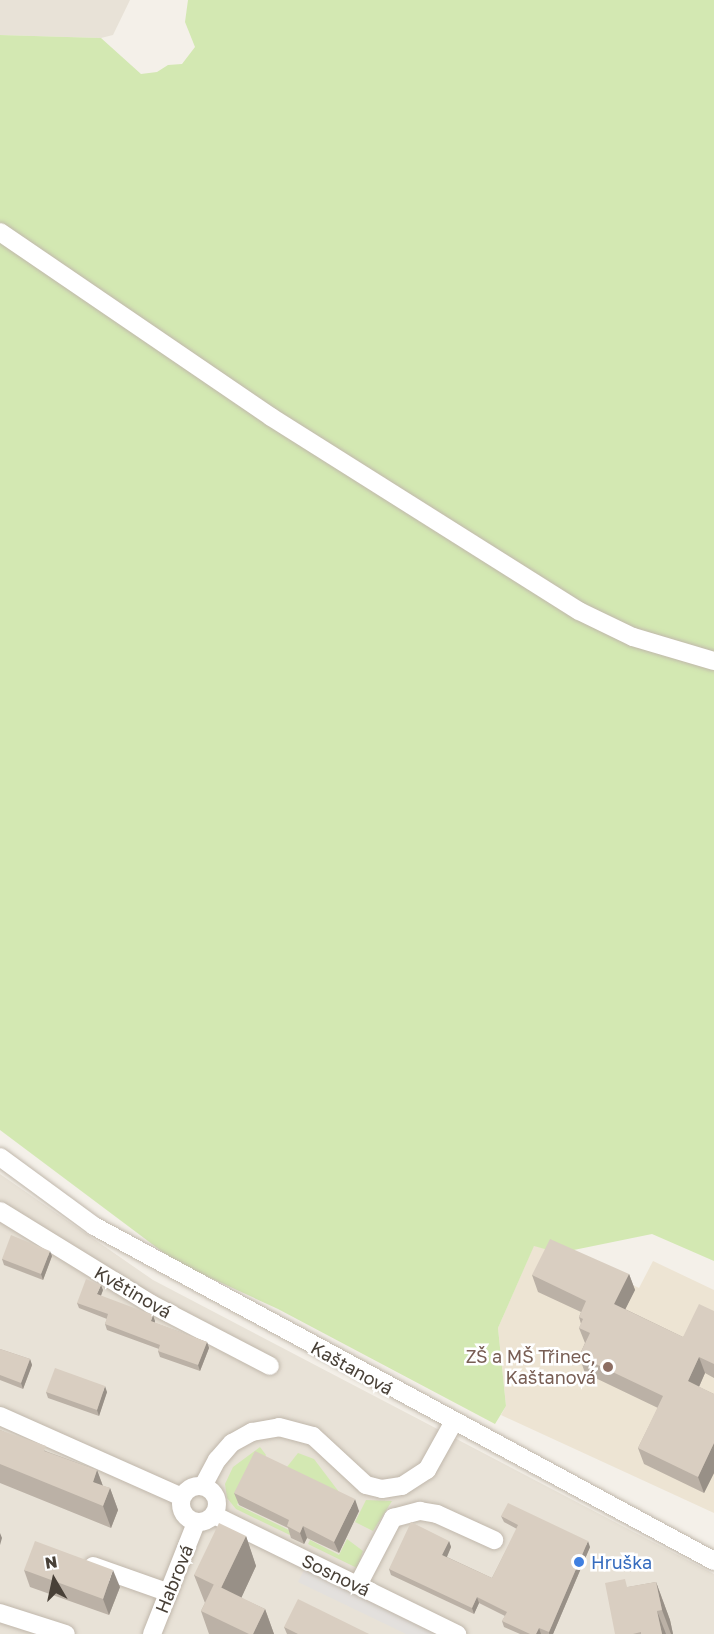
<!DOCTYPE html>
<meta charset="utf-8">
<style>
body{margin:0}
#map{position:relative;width:714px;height:1634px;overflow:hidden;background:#f4f0e9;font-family:"Golos Text",sans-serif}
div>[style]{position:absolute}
.residential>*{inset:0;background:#e8e2d7}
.education>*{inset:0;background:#ede4d3}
.green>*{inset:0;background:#d3e8b2}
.parking>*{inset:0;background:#e3e0dd}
.roads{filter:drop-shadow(0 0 2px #c0b7ab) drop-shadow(0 0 2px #c0b7ab)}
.minor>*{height:18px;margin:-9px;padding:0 9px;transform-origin:9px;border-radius:9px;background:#fff}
.minor>.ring{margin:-9px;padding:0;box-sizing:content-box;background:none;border:18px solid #fff;border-radius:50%}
.wall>*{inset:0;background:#bbb1a6}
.shaded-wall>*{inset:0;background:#989087}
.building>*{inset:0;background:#d9cec1}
.dots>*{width:16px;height:16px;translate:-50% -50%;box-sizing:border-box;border:3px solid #fff;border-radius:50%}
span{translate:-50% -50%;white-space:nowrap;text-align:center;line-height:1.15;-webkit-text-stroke:5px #fff;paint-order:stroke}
.street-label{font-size:18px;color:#484037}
.education-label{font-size:18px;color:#785e54}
.right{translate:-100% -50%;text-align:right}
.shop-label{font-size:18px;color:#366cbe}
.left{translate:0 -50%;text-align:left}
.north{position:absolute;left:24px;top:1550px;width:60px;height:60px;-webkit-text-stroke:4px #fff;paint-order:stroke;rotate:351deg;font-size:16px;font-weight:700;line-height:24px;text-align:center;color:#484037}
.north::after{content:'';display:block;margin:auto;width:21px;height:27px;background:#484037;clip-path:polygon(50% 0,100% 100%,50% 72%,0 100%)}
</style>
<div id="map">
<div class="residential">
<div style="clip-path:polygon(0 0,130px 0,113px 35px,101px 38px,0 35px)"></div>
<div style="clip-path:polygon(0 1174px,153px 1280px,714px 1574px,714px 1634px,0 1634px)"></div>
</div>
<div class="education">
<div style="clip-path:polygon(534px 1245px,584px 1261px,639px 1288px,653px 1261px,714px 1290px,714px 1513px,501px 1415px,506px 1406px,498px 1328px)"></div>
</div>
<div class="green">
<div style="clip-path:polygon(188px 0,714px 0,714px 1261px,652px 1234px,559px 1253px,534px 1246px,498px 1328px,506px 1406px,495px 1424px,278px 1309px,176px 1262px,0 1130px,0 35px,101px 38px,141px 74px,157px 72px,168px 65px,182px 64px,195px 47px,185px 22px)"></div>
<div style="clip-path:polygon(260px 1447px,266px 1455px,262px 1462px,258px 1461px,237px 1505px,293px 1532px,292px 1536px,236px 1509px,227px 1498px,225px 1484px,233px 1467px)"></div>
<div style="clip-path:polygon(298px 1453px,314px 1459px,339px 1492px,283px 1472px)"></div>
<div style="clip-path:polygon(366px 1500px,392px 1501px,373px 1531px,355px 1522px)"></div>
<div style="clip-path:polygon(347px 1539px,363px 1551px,357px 1568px,308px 1544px,310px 1540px,339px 1555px)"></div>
</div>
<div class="parking">
<div style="clip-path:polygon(304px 1570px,436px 1634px,406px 1634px,298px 1582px)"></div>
</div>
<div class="roads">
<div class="minor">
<div style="left:0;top:232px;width:328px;rotate:34.3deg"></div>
<div style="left:271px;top:417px;width:364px;rotate:32.2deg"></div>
<div style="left:579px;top:611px;width:60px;rotate:25.7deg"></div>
<div style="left:633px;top:637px;width:84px;rotate:16.5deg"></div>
<div style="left:0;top:1157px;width:117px;rotate:36.3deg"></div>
<div style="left:94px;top:1226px;width:705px;rotate:28.38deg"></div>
<div style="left:0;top:1211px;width:177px;rotate:31.6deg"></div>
<div style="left:151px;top:1304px;width:134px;rotate:27.5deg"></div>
<div style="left:0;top:1416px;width:199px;rotate:24deg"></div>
<div class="ring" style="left:181px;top:1486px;width:18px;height:18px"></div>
<div style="left:203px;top:1486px;width:30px;rotate:-62deg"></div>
<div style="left:217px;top:1460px;width:23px;rotate:-49deg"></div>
<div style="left:232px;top:1443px;width:23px;rotate:-29deg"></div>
<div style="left:252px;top:1432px;width:27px;rotate:-10deg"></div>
<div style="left:279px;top:1427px;width:35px;rotate:15deg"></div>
<div style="left:313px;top:1436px;width:72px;rotate:42.8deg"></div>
<div style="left:366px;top:1485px;width:16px;rotate:14deg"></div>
<div style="left:382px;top:1489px;width:20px;rotate:-9deg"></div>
<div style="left:402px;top:1486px;width:30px;rotate:-33deg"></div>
<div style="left:427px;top:1470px;width:54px;rotate:-61deg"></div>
<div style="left:214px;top:1515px;width:271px;rotate:26.1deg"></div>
<div style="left:93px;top:1566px;width:78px;rotate:19.4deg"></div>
<div style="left:358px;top:1585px;width:76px;rotate:-62.4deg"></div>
<div style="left:393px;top:1518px;width:28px;rotate:-15deg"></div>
<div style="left:420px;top:1511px;width:17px;rotate:10deg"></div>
<div style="left:437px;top:1514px;width:63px;rotate:24.5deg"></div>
<div style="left:0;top:1613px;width:69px;rotate:17.7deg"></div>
<div style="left:152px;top:1634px;width:119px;rotate:-68.4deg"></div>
</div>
</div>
<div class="wall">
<div style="clip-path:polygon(52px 1256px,43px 1280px,4px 1265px,2px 1259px)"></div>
<div style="clip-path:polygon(629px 1274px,635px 1290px,625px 1309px,683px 1337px,714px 1311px,714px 1378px,705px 1373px,699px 1387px,714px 1394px,714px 1473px,704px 1493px,644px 1464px,638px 1448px,658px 1408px,585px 1373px,579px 1356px,585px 1343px,579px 1328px,581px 1324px,579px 1317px,581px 1312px,538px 1292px,532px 1275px)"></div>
<div style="clip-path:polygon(103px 1290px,101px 1296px,155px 1321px,155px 1323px,207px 1342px,209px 1348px,200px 1371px,160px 1357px,158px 1351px,159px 1349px,107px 1330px,105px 1324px,107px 1319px,79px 1308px,77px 1303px)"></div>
<div style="clip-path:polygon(0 1349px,30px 1359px,32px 1365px,23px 1389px,0 1380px)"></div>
<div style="clip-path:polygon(46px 1392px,107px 1392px,99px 1416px,48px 1398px)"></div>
<div style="clip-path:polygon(0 1430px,48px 1452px,97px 1470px,103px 1486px,110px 1488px,118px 1510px,111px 1528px,0 1483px)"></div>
<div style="clip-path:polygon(234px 1493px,359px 1511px,339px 1553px,307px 1538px,304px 1544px,291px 1538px,288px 1528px,239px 1505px)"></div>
<div style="clip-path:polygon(501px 1516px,590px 1547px,553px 1634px,520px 1634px,504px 1627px,502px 1621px,505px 1616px,479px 1603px,474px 1614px,391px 1575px,389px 1569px,449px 1541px,451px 1547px,447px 1557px,492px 1578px,517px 1529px,504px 1522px)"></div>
<div style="clip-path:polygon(246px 1536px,256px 1566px,241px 1598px,265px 1609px,274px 1634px,209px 1634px,201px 1611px,205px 1603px,194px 1575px)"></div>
<div style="clip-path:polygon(24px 1570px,120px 1587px,109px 1615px,30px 1587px)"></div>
<div style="clip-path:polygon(656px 1582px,670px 1620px,673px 1634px,615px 1634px,628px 1587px)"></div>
<div style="clip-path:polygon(284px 1627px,369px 1634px,287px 1634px)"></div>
</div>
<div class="shaded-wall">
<div style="clip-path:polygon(50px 1251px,52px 1256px,43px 1280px,41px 1274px)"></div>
<div style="clip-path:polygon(629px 1274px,635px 1290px,620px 1320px,614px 1304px)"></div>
<div style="clip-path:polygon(101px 1285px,103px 1290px,99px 1300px,97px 1294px)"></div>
<div style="clip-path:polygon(153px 1315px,155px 1321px,153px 1327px,151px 1321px)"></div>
<div style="clip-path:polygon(207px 1342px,209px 1348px,200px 1371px,198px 1365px)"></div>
<div style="clip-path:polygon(699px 1357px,705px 1373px,694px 1398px,688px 1381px)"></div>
<div style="clip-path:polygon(30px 1359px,32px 1365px,23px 1389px,21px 1383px)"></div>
<div style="clip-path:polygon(105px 1386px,107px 1392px,99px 1416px,97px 1410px)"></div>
<div style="clip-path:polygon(714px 1443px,714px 1473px,704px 1493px,698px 1477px)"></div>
<div style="clip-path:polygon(97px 1470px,105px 1492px,93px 1482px)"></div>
<div style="clip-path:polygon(110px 1488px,118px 1510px,111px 1528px,103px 1506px)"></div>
<div style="clip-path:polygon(355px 1499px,359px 1511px,339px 1553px,334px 1542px)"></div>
<div style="clip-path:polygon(303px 1526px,307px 1538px,304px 1544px,300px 1533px)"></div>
<div style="clip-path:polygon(0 1533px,2px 1538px,0 1545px)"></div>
<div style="clip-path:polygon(246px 1536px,256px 1566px,232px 1618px,221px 1588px)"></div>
<div style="clip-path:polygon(449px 1541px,451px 1547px,445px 1561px,442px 1555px)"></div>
<div style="clip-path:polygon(588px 1541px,590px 1547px,553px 1634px,549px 1634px,549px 1632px)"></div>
<div style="clip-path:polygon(113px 1570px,120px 1587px,109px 1615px,103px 1599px)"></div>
<div style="clip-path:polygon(656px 1582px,670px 1620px,673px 1634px,671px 1634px,662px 1610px)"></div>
<div style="clip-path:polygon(477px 1597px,479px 1603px,474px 1614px,472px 1608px)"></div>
<div style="clip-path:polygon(265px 1609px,274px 1634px,253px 1634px)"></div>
<div style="clip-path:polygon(657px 1611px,666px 1634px,662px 1634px)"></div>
<div style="clip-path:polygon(539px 1628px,541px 1634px,536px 1634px)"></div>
</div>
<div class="building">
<div style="clip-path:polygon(11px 1235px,50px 1251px,41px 1274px,2px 1259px)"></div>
<div style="clip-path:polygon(550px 1239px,629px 1274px,614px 1304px,683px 1337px,699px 1304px,714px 1311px,714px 1364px,699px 1357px,688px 1381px,714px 1394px,714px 1443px,698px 1477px,638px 1448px,663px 1396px,579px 1356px,590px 1333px,579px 1328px,583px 1319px,579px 1317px,586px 1301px,532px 1275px)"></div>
<div style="clip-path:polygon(86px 1279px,101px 1285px,97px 1294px,153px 1315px,151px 1321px,207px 1342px,198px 1365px,158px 1351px,160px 1345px,105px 1324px,108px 1314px,77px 1303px)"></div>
<div style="clip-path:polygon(0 1349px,30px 1359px,21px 1383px,0 1375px)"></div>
<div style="clip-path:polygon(55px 1368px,105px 1386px,97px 1410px,46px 1392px)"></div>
<div style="clip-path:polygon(0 1430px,46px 1446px,44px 1451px,97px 1470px,93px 1482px,110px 1488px,103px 1506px,0 1464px)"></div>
<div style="clip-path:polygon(255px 1451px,355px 1499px,334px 1542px,303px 1526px,300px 1533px,287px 1526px,289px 1520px,234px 1493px)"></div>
<div style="clip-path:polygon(508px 1503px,588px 1541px,549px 1632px,539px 1628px,536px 1634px,530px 1634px,502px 1621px,507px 1612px,477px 1597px,472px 1608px,389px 1569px,411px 1522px,449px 1541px,442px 1555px,492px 1578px,518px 1525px,501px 1516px)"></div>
<div style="clip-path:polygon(219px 1523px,246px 1536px,221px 1588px,194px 1575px)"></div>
<div style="clip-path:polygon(35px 1541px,113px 1570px,103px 1599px,24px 1570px)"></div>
<div style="clip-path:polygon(625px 1579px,627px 1587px,656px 1582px,662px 1610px,657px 1611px,662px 1634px,641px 1634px,641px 1632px,633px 1634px,615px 1634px,605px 1583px)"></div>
<div style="clip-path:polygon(214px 1584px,265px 1609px,253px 1634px,249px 1634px,201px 1611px)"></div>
<div style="clip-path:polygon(298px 1599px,369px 1634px,298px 1634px,284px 1627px)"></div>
</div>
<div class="dots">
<div style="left:608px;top:1367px;background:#8d6e63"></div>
<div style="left:579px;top:1562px;background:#3f7fe0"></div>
</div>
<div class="street-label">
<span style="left:133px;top:1292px;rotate:30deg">Květinová</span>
<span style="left:352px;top:1368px;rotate:29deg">Kaštanová</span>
<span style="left:336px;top:1575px;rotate:26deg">Sosnová</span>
<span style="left:174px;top:1579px;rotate:-68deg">Habrová</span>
</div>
<div class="education-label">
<span class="right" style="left:596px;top:1367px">ZŠ a MŠ Třinec,<br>Kaštanová</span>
</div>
<div class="shop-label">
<span class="left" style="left:591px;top:1562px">Hruška</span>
</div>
<div class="north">N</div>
</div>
